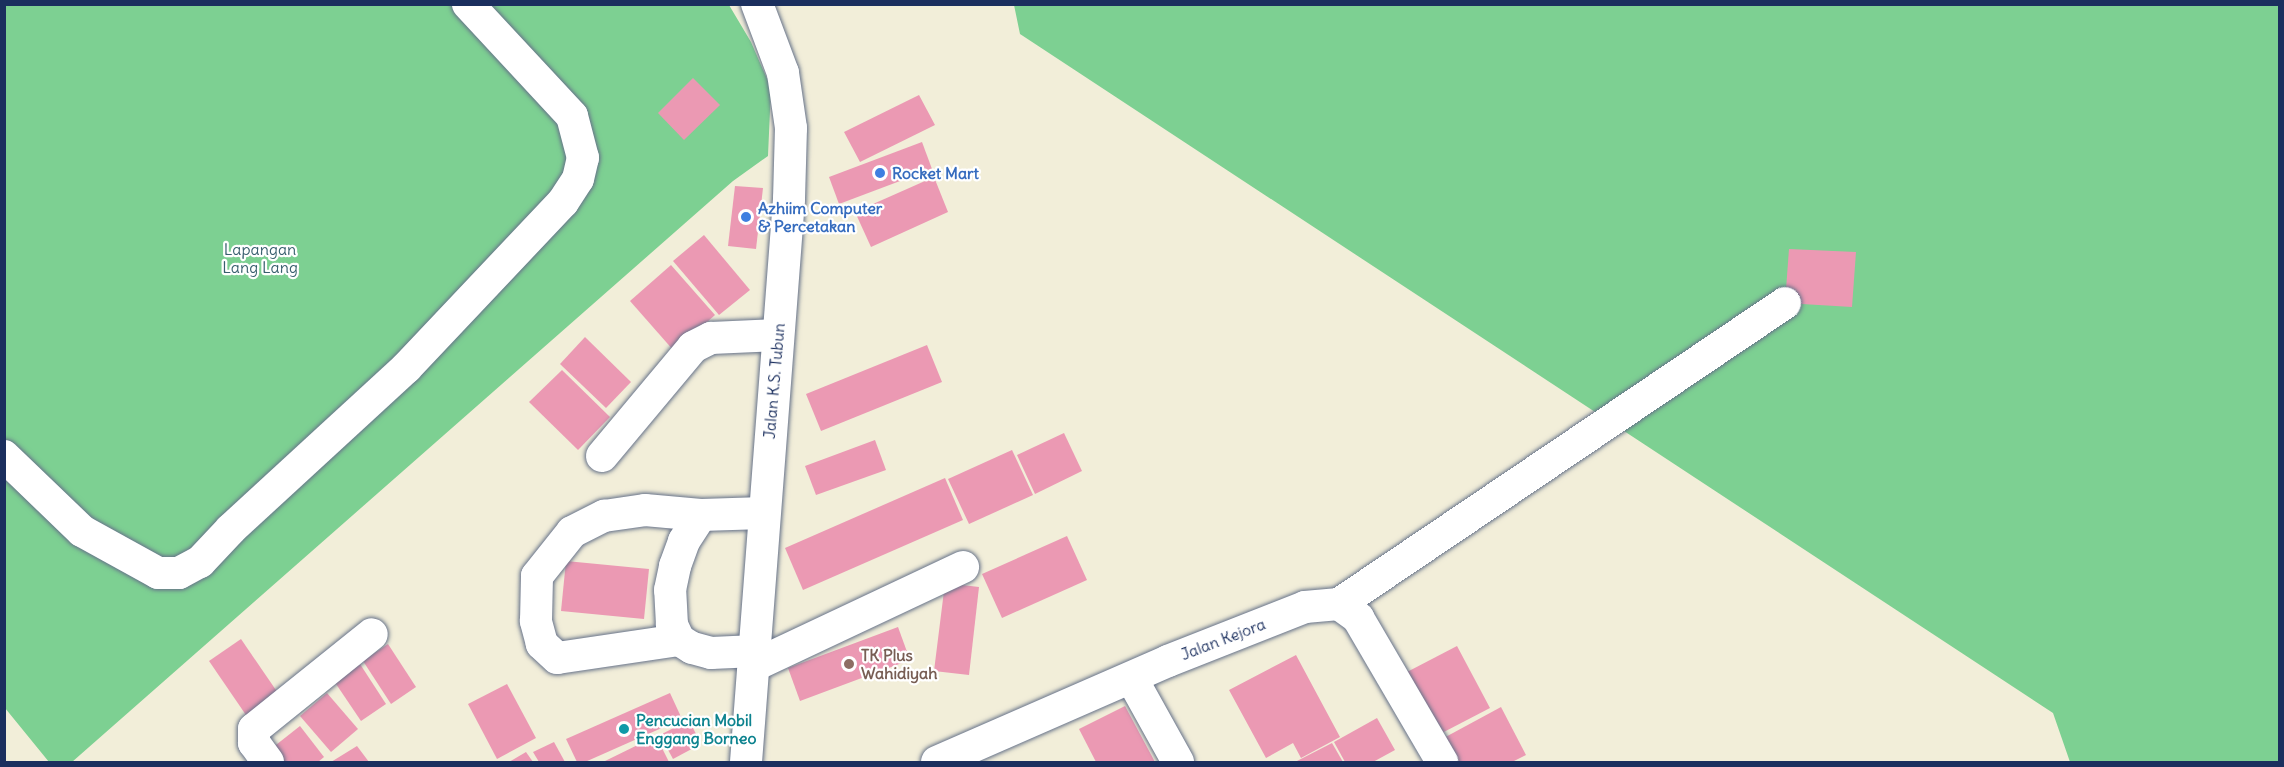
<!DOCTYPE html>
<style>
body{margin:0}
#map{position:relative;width:2284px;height:767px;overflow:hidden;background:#f2eed9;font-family:Delius,sans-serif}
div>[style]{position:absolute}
.green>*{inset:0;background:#7dd092}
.building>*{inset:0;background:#eb99b3}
.roads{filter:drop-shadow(0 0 2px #667289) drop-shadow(0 0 2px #667289)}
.minor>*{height:32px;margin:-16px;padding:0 16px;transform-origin:16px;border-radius:16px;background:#fff}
.dots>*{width:16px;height:16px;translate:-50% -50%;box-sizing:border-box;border:3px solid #fff;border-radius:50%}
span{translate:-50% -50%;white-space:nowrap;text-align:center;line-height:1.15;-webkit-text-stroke:4.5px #fff;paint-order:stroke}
.shop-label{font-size:16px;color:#366cbe;font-weight:700}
.left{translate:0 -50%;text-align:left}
.park-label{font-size:16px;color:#385f6e}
.street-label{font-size:16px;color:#1b2f5e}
.education-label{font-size:16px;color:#785e54;font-weight:700}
.culture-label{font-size:16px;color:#0d838f;font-weight:700}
.frame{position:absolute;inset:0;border:6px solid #1b2f5e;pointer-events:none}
</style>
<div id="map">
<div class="green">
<div style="clip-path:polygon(4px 5px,729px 5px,751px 42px,771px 88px,768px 156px,733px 181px,72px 762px,49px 762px,5px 708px)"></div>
<div style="clip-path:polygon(1014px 5px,2279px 5px,2279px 762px,2070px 762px,2053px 713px,1020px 34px)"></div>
</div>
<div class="building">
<div style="clip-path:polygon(693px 78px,720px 105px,684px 140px,658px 113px)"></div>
<div style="clip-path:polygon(919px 95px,935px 125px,860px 162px,844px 132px)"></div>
<div style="clip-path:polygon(922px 142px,932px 169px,839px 204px,829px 177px)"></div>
<div style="clip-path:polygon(934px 177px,948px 212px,871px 247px,855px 212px)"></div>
<div style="clip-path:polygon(735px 186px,763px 188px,756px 249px,728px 246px)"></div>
<div style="clip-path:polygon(704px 235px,750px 290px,719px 315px,673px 261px)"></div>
<div style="clip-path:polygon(1789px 249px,1856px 252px,1852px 307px,1785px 303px)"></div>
<div style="clip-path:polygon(671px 265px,715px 315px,674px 351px,630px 301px)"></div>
<div style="clip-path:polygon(585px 337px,631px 382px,606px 408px,560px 364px)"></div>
<div style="clip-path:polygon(927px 345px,942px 382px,821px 431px,806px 394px)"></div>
<div style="clip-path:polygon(562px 370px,610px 417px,578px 450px,529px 402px)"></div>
<div style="clip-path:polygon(1064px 433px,1082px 471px,1035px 494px,1017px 455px)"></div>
<div style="clip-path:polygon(875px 440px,886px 470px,816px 495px,805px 466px)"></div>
<div style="clip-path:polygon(1012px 450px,1033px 495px,969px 524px,948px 479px)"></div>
<div style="clip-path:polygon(945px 478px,963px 520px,803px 590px,785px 548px)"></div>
<div style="clip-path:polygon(1067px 536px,1087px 580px,1002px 618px,982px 574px)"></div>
<div style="clip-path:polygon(566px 561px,649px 569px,644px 619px,561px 611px)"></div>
<div style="clip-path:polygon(945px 583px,979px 587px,969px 675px,934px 671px)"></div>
<div style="clip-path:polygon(898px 627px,910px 660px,800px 701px,788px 668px)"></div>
<div style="clip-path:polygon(241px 639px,280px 696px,248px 718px,209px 661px)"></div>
<div style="clip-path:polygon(388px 644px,416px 687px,391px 704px,363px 661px)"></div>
<div style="clip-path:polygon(1457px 646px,1490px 708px,1440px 734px,1407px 672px)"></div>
<div style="clip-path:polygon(1296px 655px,1340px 737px,1301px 758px,1293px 743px,1266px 758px,1229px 690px)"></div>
<div style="clip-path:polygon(360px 664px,386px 704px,361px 721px,334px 681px)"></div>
<div style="clip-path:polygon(507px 684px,536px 738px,497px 759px,468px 704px)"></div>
<div style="clip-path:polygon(327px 693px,358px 729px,331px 752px,300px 716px)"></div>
<div style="clip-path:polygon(670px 693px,682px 719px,585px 762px,577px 762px,566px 739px)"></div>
<div style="clip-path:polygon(1125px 706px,1155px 762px,1096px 762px,1079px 729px)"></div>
<div style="clip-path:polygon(1501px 707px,1526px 755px,1512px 762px,1452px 762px,1440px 740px)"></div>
<div style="clip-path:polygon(1377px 718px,1395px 750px,1373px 762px,1345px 762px,1334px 742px)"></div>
<div style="clip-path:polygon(689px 720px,701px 744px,673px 759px,660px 735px)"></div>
<div style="clip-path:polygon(300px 726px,324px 757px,318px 762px,275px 762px,267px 752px)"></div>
<div style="clip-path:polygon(656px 736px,669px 762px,603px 762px)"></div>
<div style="clip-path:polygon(554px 742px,565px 762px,539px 762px,533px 752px)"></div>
<div style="clip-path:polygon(1332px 743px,1343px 762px,1295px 762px)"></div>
<div style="clip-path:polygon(357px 746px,369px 762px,331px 762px)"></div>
<div style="clip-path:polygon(526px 752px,533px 762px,509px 762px)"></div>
</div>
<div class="roads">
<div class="minor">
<div style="left:4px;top:456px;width:108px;rotate:43.9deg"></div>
<div style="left:82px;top:531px;width:87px;rotate:28.9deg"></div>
<div style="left:158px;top:573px;width:21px"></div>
<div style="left:179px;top:573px;width:24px;rotate:-28deg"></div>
<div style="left:200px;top:562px;width:45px;rotate:-46.8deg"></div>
<div style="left:231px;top:529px;width:238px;rotate:-42.6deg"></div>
<div style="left:406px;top:368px;width:228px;rotate:-46.6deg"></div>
<div style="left:563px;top:202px;width:27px;rotate:-57deg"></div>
<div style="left:578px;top:179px;width:22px;rotate:-77deg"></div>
<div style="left:583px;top:158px;width:43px;rotate:-104.7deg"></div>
<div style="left:572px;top:116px;width:153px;rotate:-132.9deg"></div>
<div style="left:602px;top:456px;width:142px;rotate:-50.1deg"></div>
<div style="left:693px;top:347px;width:20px;rotate:-27deg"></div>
<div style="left:711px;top:338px;width:67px;rotate:-2.6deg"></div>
<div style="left:1339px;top:604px;width:538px;rotate:-34.01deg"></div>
<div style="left:679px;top:640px;width:123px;rotate:171.6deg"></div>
<div style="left:557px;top:658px;width:21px;rotate:-137deg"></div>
<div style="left:542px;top:644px;width:24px;rotate:-105deg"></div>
<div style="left:536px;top:621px;width:45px;rotate:-88.7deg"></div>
<div style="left:537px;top:576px;width:56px;rotate:-51.5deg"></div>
<div style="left:572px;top:532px;width:36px;rotate:-27deg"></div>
<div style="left:604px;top:516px;width:41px;rotate:-8.3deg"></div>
<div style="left:645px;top:510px;width:56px;rotate:5.1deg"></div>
<div style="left:756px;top:651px;width:45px;rotate:177.5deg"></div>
<div style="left:711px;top:653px;width:20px;rotate:-165deg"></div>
<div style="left:692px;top:648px;width:15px;rotate:-148deg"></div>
<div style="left:679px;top:640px;width:17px;rotate:-115deg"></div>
<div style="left:672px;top:625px;width:35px;rotate:-93deg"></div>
<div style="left:670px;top:590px;width:25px;rotate:-78deg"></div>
<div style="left:675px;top:566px;width:27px;rotate:-70deg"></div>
<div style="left:684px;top:541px;width:31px;rotate:-57deg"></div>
<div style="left:701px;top:515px;width:63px;rotate:-1.8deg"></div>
<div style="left:755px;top:665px;width:230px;rotate:-25.2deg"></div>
<div style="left:1132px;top:679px;width:95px;rotate:61deg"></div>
<div style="left:268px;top:762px;width:24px;rotate:-126deg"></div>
<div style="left:254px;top:743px;width:14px;rotate:-90deg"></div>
<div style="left:254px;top:729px;width:151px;rotate:-38.8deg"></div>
<div style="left:746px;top:762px;width:565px;rotate:-85.63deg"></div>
<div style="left:789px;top:199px;width:71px;rotate:-88.4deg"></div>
<div style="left:791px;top:128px;width:56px;rotate:-98.3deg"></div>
<div style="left:783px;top:73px;width:74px;rotate:-110.6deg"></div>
<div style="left:937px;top:762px;width:252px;rotate:-23.6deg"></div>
<div style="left:1168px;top:661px;width:147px;rotate:-21.5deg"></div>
<div style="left:1305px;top:607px;width:34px;rotate:-5deg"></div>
<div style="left:1339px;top:604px;width:24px;rotate:36deg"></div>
<div style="left:1358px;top:618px;width:167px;rotate:59.7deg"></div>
</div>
</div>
<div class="dots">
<div style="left:880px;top:173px;background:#3f7fe0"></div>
<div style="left:746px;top:217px;background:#3f7fe0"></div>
<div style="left:849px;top:664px;background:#8d6e63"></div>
<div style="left:624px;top:729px;background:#0f9aa8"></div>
</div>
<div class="shop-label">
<span class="left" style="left:892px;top:173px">Rocket Mart</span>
<span class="left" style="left:758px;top:217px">Azhiim Computer<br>&amp; Percetakan</span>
</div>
<div class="park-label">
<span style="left:260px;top:258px">Lapangan<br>Lang Lang</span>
</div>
<div class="street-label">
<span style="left:774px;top:381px;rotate:-85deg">Jalan K.S. Tubun</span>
<span style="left:1223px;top:639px;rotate:-21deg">Jalan Kejora</span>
</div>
<div class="education-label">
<span class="left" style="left:861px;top:664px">TK Plus<br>Wahidiyah</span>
</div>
<div class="culture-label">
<span class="left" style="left:636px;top:729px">Pencucian Mobil<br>Enggang Borneo</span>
</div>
<div class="frame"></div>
</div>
